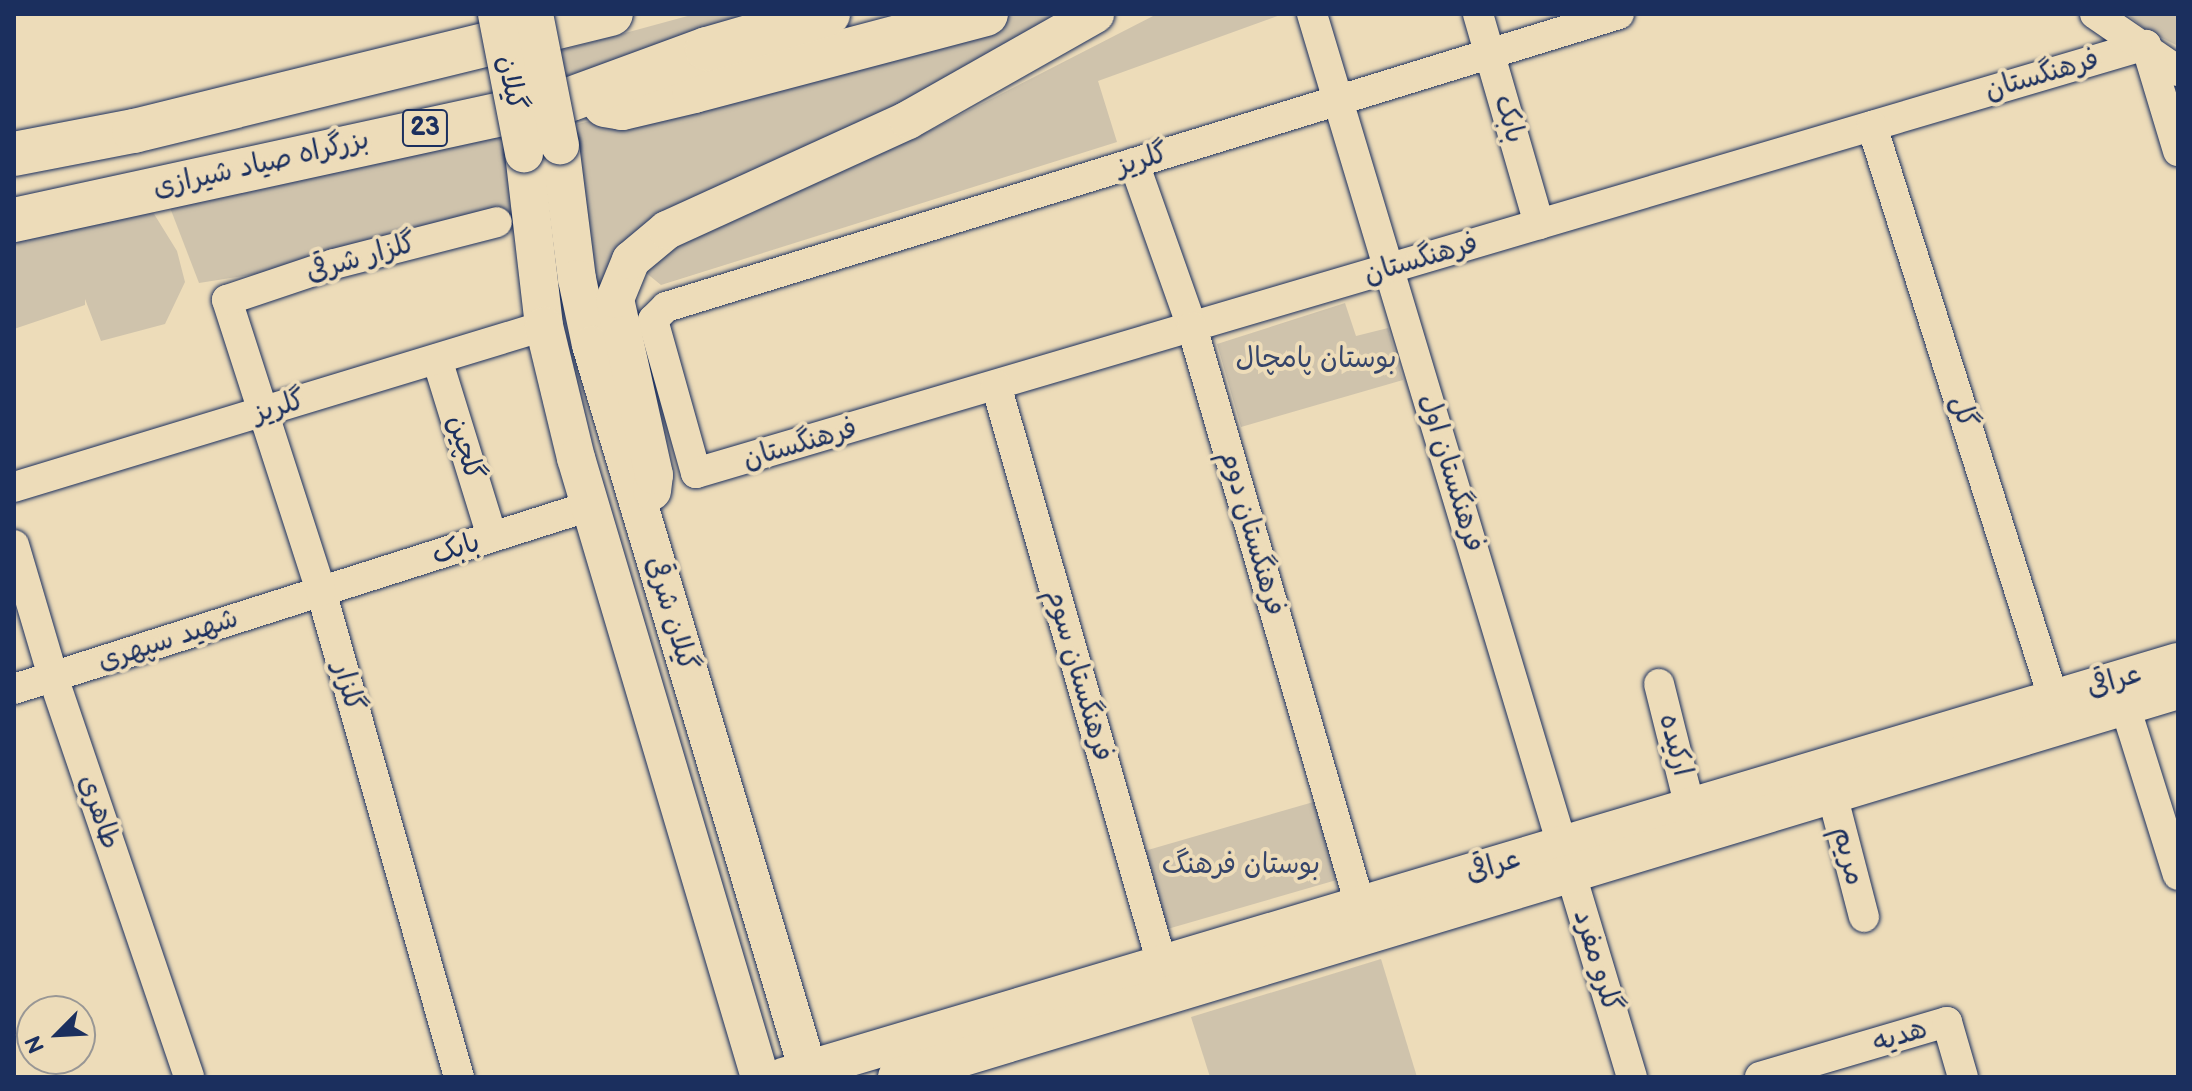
<!DOCTYPE html>
<meta charset="utf-8">
<style>
body{margin:0}
#map{position:relative;width:2192px;height:1091px;overflow:hidden;background:#eddcb9;font-family:"Balsamiq Sans","Playpen Sans Arabic",sans-serif}
div>[style]{position:absolute}
.green>*{inset:0;background:#cfc3ac}
.roads{filter:drop-shadow(0 0 2px #1b2f5e) drop-shadow(0 0 2px #1b2f5e)}
.minor>*{height:30px;margin:-15px;padding:0 15px;transform-origin:15px;border-radius:15px;background:#eddcb9}
.major>*{height:38px;margin:-19px;padding:0 19px;transform-origin:19px;border-radius:19px;background:#eddcb9}
.highway>*{height:44px;margin:-22px;padding:0 22px;transform-origin:22px;border-radius:22px;background:#eddcb9}
.bridges{filter:drop-shadow(0 0 2px #1b2f5e) drop-shadow(0 0 2px #1b2f5e)}
.major-bridge>*{height:38px;margin:-19px;padding:0 19px;transform-origin:19px;border-radius:19px;background:#eddcb9}
span{translate:-50% -50%;white-space:nowrap;text-align:center;line-height:1.15;-webkit-text-stroke:8px #eddcb9;paint-order:stroke}
.shield-label span{padding:2px 6px;background:#eddcb9;border:2px solid;border-radius:6px;-webkit-text-stroke-width:0}
.shield-label{font-size:26px;color:#1b2f5e;font-weight:700}
.street-label{font-size:28px;color:#1b2f5e}
.park-label{font-size:28px;color:#36456a}
.frame{position:absolute;inset:0;border:16px solid #1b2f5e;pointer-events:none}
.north{position:absolute;left:16px;top:995px;width:80px;height:80px;box-sizing:border-box;background:#eddcb9;border:2px solid #999795;border-radius:50%;rotate:246deg;font-size:22px;font-weight:700;line-height:32px;text-align:center;color:#1b2f5e}
.north::after{content:'';display:block;margin:auto;width:28px;height:36px;background:#1b2f5e;clip-path:polygon(50% 0,100% 100%,50% 72%,0 100%)}
</style>
<div id="map">
<div class="green">
<div style="clip-path:polygon(695px 14px,779px 14px,552px 80px,548px 54px)"></div>
<div style="clip-path:polygon(1017px 14px,1078px 14px,627px 252px,626px 439px,562px 128px)"></div>
<div style="clip-path:polygon(1157px 14px,1283px 14px,1098px 81px,1117px 142px,661px 285px,645px 272px,646px 257px,929px 131px)"></div>
<div style="clip-path:polygon(2127px 14px,2178px 14px,2178px 46px,2146px 30px)"></div>
<div style="clip-path:polygon(504px 132px,517px 214px,276px 271px,199px 283px,169px 205px)"></div>
<div style="clip-path:polygon(151px 209px,177px 251px,185px 282px,165px 324px,101px 341px,85px 299px,85px 305px,14px 329px,14px 241px)"></div>
<div style="clip-path:polygon(1345px 303px,1356px 336px,1388px 328px,1403px 380px,1241px 427px,1217px 344px)"></div>
<div style="clip-path:polygon(1317px 801px,1340px 879px,1164px 930px,1141px 852px)"></div>
<div style="clip-path:polygon(1381px 959px,1417px 1077px,1210px 1077px,1191px 1017px)"></div>
</div>
<div class="roads">
<div class="minor">
<div style="left:1312px;top:14px;width:1110px;rotate:73.25deg"></div>
<div style="left:1478px;top:14px;width:219px;rotate:73.8deg"></div>
<div style="left:1619px;top:14px;width:997px;rotate:162.91deg"></div>
<div style="left:666px;top:307px;width:18px;rotate:135deg"></div>
<div style="left:653px;top:320px;width:159px;rotate:74.3deg"></div>
<div style="left:696px;top:473px;width:1512px;rotate:-16.45deg"></div>
<div style="left:2095px;top:14px;width:101px;rotate:34.5deg"></div>
<div style="left:2146px;top:45px;width:111px;rotate:73.2deg"></div>
<div style="left:1872px;top:126px;width:622px;rotate:72.41deg"></div>
<div style="left:1134px;top:163px;width:174px;rotate:70.5deg"></div>
<div style="left:1192px;top:327px;width:602px;rotate:73.79deg"></div>
<div style="left:437px;top:359px;width:186px;rotate:72.8deg"></div>
<div style="left:996px;top:385px;width:602px;rotate:74deg"></div>
<div style="left:14px;top:487px;width:554px;rotate:-16.9deg"></div>
<div style="left:14px;top:545px;width:138px;rotate:73.5deg"></div>
<div style="left:53px;top:677px;width:422px;rotate:71.2deg"></div>
<div style="left:1659px;top:684px;width:127px;rotate:75.9deg"></div>
<div style="left:14px;top:689px;width:604px;rotate:-17.63deg"></div>
<div style="left:2125px;top:706px;width:177px;rotate:72.6deg"></div>
<div style="left:1832px;top:794px;width:127px;rotate:75.4deg"></div>
<div style="left:459px;top:1077px;width:505px;rotate:-105.85deg"></div>
<div style="left:321px;top:591px;width:306px;rotate:-107.9deg"></div>
<div style="left:227px;top:300px;width:113px;rotate:-18.6deg"></div>
<div style="left:334px;top:264px;width:168px;rotate:-14.4deg"></div>
<div style="left:1760px;top:1077px;width:195px;rotate:-16.4deg"></div>
<div style="left:1947px;top:1022px;width:57px;rotate:73.8deg"></div>
</div>
<div class="major">
<div style="left:560px;top:145px;width:135px;rotate:82.8deg"></div>
<div style="left:577px;top:279px;width:67px;rotate:78deg"></div>
<div style="left:591px;top:345px;width:764px;rotate:73.34deg"></div>
<div style="left:524px;top:153px;width:174px;rotate:83.4deg"></div>
<div style="left:544px;top:326px;width:136px;rotate:76.4deg"></div>
<div style="left:576px;top:458px;width:646px;rotate:73.45deg"></div>
<div style="left:652px;top:491px;width:16px;rotate:-83deg"></div>
<div style="left:654px;top:475px;width:180px;rotate:-102.5deg"></div>
<div style="left:615px;top:299px;width:42px;rotate:-67.7deg"></div>
<div style="left:631px;top:260px;width:47px;rotate:-39.8deg"></div>
<div style="left:667px;top:230px;width:265px;rotate:-24.5deg"></div>
<div style="left:908px;top:120px;width:215px;rotate:-29.5deg"></div>
<div style="left:783px;top:1077px;width:1455px;rotate:-16.57deg"></div>
<div style="left:897px;top:1077px;width:1338px;rotate:-16.81deg"></div>
</div>
<div class="highway">
<div style="left:605px;top:105px;width:17px;rotate:10deg"></div>
<div style="left:622px;top:108px;width:74px;rotate:-13.3deg"></div>
<div style="left:694px;top:91px;width:302px;rotate:-14.8deg"></div>
<div style="left:14px;top:154px;width:122px;rotate:-10.9deg"></div>
<div style="left:134px;top:131px;width:491px;rotate:-13.8deg"></div>
<div style="left:14px;top:220px;width:570px;rotate:-12.26deg"></div>
<div style="left:571px;top:99px;width:145px;rotate:-20.2deg"></div>
<div style="left:707px;top:49px;width:126px;rotate:-16.1deg"></div>
</div>
</div>
<div class="bridges">
<div class="major-bridge">
<div style="left:497px;top:14px;width:142px;rotate:79deg"></div>
<div style="left:534px;top:14px;width:134px;rotate:78.8deg"></div>
</div>
</div>
<div class="shield-label">
<span style="left:425px;top:128px">23</span>
</div>
<div class="street-label">
<span style="left:2042px;top:75px;rotate:-16deg">فرهنگستان</span>
<span style="left:511px;top:83px;rotate:79deg">گیلان</span>
<span style="left:1509px;top:119px;rotate:74deg">بابک</span>
<span style="left:1142px;top:160px;rotate:-17deg">گلریز</span>
<span style="left:261px;top:164px;rotate:-13deg">بزرگراه صیاد شیرازی</span>
<span style="left:361px;top:258px;rotate:-16deg">گلزار شرقی</span>
<span style="left:1421px;top:259px;rotate:-16deg">فرهنگستان</span>
<span style="left:279px;top:407px;rotate:-17deg">گلریز</span>
<span style="left:1963px;top:412px;rotate:72deg">گل</span>
<span style="left:800px;top:444px;rotate:-16deg">فرهنگستان</span>
<span style="left:465px;top:448px;rotate:73deg">گلچین</span>
<span style="left:1451px;top:473px;rotate:73deg">فرهنگستان اول</span>
<span style="left:1252px;top:533px;rotate:74deg">فرهنگستان دوم</span>
<span style="left:456px;top:549px;rotate:-18deg">بابک</span>
<span style="left:671px;top:614px;rotate:73deg">گیلان شرقی</span>
<span style="left:168px;top:640px;rotate:-18deg">شهید سپهری</span>
<span style="left:1079px;top:675px;rotate:74deg">فرهنگستان سوم</span>
<span style="left:2114px;top:681px;rotate:-17deg">عراقی</span>
<span style="left:348px;top:687px;rotate:74deg">گلزار</span>
<span style="left:1675px;top:745px;rotate:76deg">ارکیده</span>
<span style="left:99px;top:812px;rotate:71deg">طاهری</span>
<span style="left:1848px;top:856px;rotate:76deg">مریم</span>
<span style="left:1493px;top:866px;rotate:-17deg">عراقی</span>
<span style="left:1597px;top:961px;rotate:73deg">گلرو مفرد</span>
<span style="left:1900px;top:1036px;rotate:-16deg">هدیه</span>
</div>
<div class="park-label">
<span style="left:1316px;top:359px">بوستان پامچال</span>
<span style="left:1241px;top:865px">بوستان فرهنگ</span>
</div>
<div class="frame"></div>
<div class="north">N</div>
</div>
